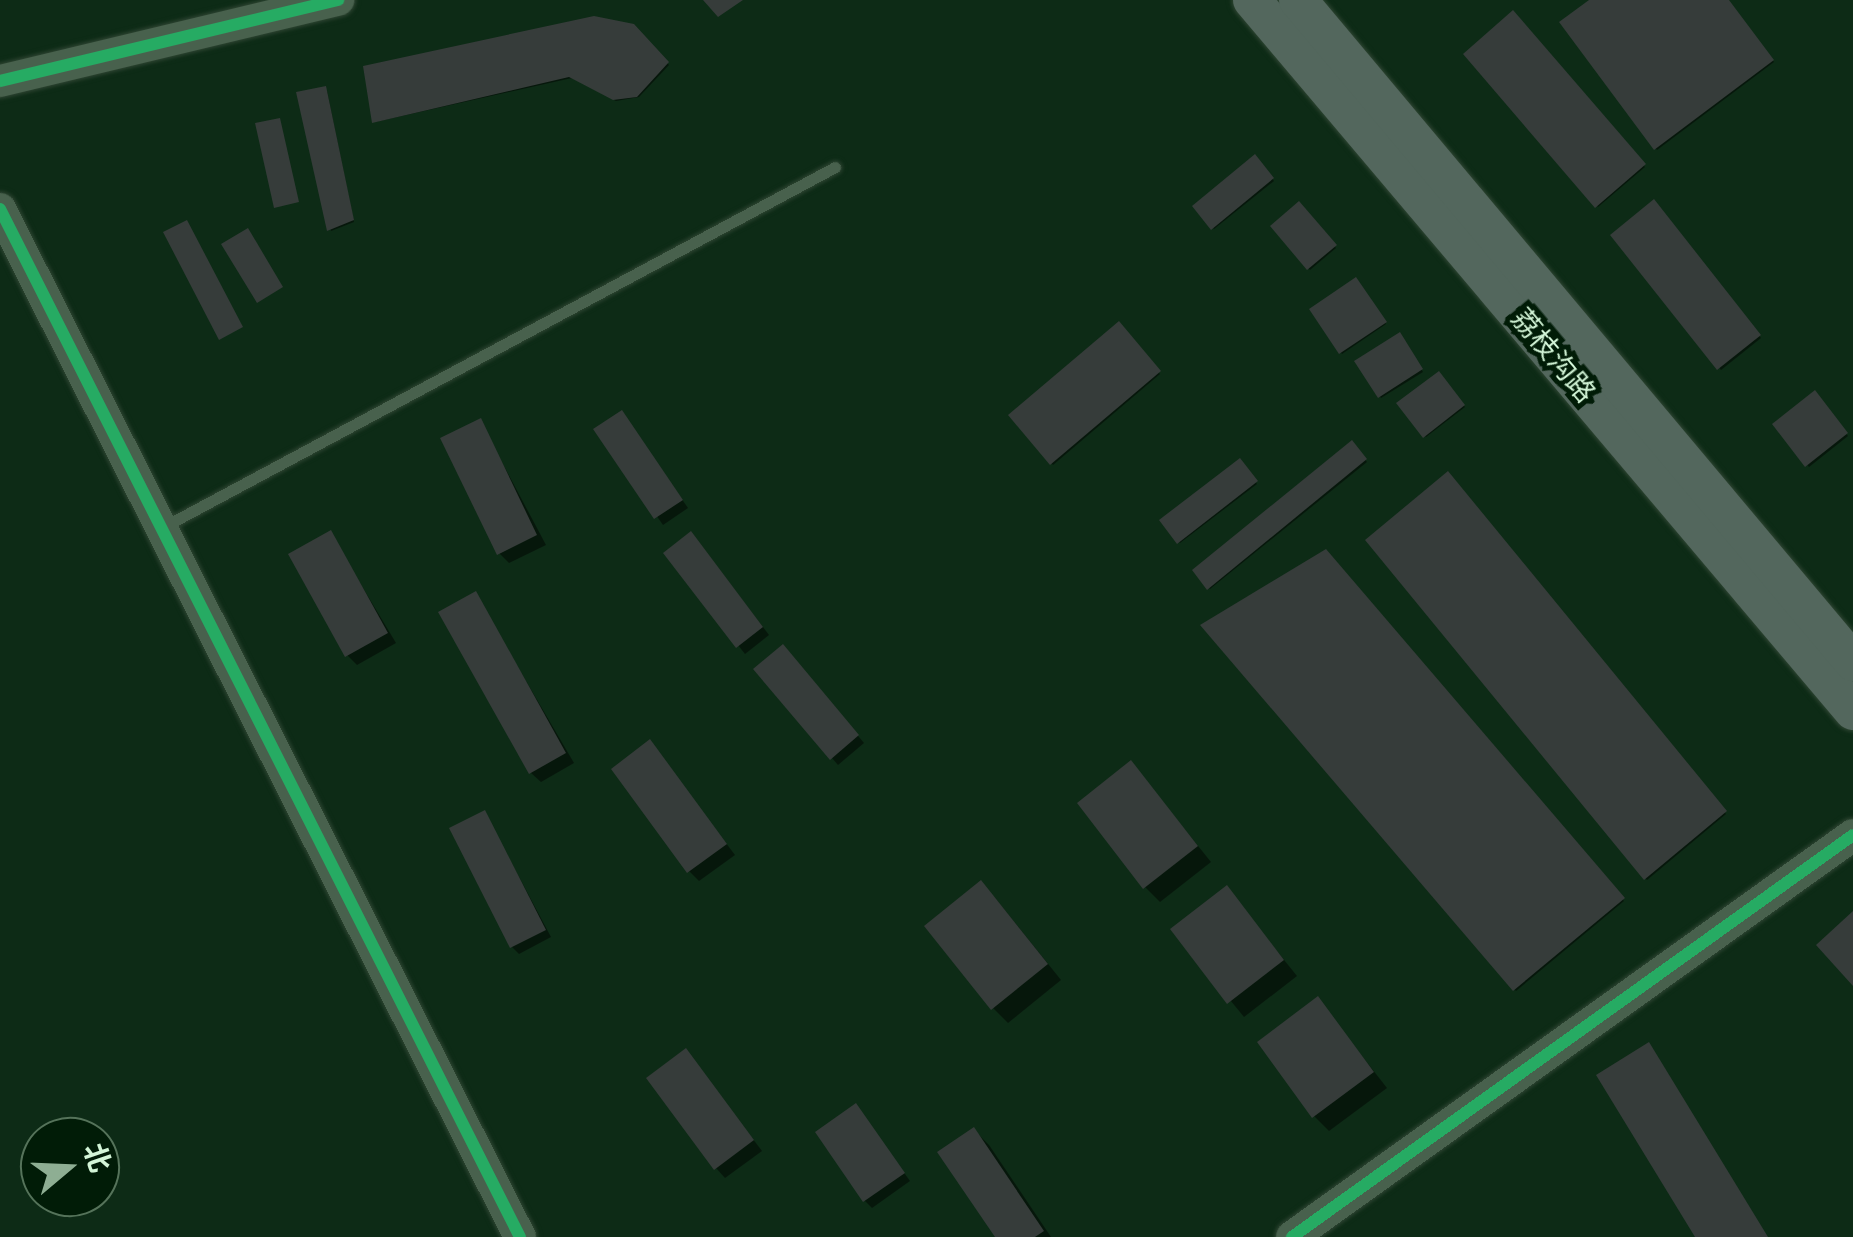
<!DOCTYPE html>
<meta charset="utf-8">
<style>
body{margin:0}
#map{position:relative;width:1853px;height:1237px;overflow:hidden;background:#0d2b16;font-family:"Nunito Sans","Noto Sans SC",sans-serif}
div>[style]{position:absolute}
.shadow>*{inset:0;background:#0007}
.building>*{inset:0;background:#363c3a}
.roads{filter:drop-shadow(0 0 2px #2f4533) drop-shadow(0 0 2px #2f4533)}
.lane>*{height:11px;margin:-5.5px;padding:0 5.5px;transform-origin:5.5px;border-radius:5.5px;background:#48614d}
.secondary>*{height:32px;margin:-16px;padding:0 16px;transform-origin:16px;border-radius:16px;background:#48614d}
.primary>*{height:38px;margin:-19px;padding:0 19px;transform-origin:19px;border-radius:19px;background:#53675d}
.cycleway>*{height:12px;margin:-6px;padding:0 6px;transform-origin:6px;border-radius:6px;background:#26ab63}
span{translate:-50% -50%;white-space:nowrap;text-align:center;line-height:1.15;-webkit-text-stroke:10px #011c07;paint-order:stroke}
.street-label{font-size:28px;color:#d3f5d7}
.north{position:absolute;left:20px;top:1117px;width:100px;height:100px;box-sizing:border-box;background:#011c07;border:2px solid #55735a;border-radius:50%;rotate:71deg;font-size:28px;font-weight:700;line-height:40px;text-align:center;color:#d3f5d7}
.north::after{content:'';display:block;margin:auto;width:35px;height:45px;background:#8eae93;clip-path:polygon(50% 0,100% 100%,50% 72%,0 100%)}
</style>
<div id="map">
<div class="shadow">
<div style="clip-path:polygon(1593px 0,1727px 0,1774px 62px,1657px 150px,1562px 23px)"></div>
<div style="clip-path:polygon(1513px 13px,1645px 167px,1598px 207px,1466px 54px)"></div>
<div style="clip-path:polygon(633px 26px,669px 65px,639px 97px,616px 101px,572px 78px,375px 122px)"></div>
<div style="clip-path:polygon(327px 91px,354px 222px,331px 231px,299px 94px)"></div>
<div style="clip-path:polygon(1255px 158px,1274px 181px,1214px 229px,1195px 206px)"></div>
<div style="clip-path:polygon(1654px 203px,1761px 338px,1721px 370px,1614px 235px)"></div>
<div style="clip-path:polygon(1299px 204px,1336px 248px,1310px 270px,1274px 226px)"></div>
<div style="clip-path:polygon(1356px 280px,1386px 324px,1342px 354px,1312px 310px)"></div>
<div style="clip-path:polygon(1118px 325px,1160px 374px,1053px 465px,1012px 415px)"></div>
<div style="clip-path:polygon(1400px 335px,1423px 372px,1381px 398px,1358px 362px)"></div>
<div style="clip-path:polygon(1438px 374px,1465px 407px,1426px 437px,1400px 404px)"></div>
<div style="clip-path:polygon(1814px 394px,1848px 436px,1809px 467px,1775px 424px)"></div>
<div style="clip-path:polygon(622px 413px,688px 508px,663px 525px,597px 430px)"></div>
<div style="clip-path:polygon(480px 421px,546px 545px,509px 563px,499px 553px)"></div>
<div style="clip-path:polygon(1351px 443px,1367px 462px,1210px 589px,1195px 571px)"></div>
<div style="clip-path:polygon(1240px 461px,1257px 484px,1180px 543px,1163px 521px)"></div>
<div style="clip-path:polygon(1448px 475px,1726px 814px,1647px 880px,1369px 540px)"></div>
<div style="clip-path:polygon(330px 533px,396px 643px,357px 665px,347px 655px)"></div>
<div style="clip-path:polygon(698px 542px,769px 635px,745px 654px,666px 553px)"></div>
<div style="clip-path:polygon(1326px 552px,1624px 901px,1516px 991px,1204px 626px)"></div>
<div style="clip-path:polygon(475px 594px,574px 763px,541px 782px,531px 773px)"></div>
<div style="clip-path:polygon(790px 654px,864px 743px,838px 765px,832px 758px)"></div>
<div style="clip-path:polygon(650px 743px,735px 855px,699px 881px,689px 871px)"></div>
<div style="clip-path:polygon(1131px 763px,1211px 862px,1160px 902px,1145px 887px)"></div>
<div style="clip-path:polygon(485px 813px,551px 937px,519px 954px,512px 947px)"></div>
<div style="clip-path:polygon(1227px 889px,1297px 976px,1244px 1017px,1173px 930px)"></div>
<div style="clip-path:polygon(995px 898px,1061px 980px,1008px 1023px,993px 1008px)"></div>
<div style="clip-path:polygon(1318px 1000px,1387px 1088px,1329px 1131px,1314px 1116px)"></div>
<div style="clip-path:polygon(686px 1051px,762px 1151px,725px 1178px,716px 1168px)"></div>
<div style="clip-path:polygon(856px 1106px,910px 1181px,872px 1208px,865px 1201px)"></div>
<div style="clip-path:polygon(974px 1130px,989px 1145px,1051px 1237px,998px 1237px)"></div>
</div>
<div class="building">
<div style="clip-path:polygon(703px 0,743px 0,718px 17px)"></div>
<div style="clip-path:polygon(1589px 0,1729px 0,1774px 60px,1654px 150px,1559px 22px)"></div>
<div style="clip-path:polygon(1513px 10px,1646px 164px,1595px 208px,1463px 54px)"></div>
<div style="clip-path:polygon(594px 16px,634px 24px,669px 62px,637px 97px,613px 100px,569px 77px,372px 123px,363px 66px)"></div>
<div style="clip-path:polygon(326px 86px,354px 220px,327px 231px,296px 92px)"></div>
<div style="clip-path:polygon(280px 118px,299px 202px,274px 208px,255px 123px)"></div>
<div style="clip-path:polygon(1255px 154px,1274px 178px,1211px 230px,1192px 206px)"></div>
<div style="clip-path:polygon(1654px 199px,1761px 335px,1717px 370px,1610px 235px)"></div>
<div style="clip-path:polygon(1299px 201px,1337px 245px,1307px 270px,1270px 226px)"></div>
<div style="clip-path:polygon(187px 220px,243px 327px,219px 340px,163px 232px)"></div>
<div style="clip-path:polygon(248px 228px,283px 287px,257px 303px,221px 244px)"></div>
<div style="clip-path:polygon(1356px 277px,1387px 322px,1339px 354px,1309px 309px)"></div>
<div style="clip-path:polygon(1119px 321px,1161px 371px,1050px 465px,1008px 415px)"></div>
<div style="clip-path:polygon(1400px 332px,1423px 369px,1378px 398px,1354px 361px)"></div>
<div style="clip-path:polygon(1439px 371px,1465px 405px,1423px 438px,1396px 403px)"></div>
<div style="clip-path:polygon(1815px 390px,1848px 433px,1805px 467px,1772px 424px)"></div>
<div style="clip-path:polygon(622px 410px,683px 500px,654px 519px,593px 429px)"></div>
<div style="clip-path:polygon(481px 418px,537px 535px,497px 555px,440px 438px)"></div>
<div style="clip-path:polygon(1352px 440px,1367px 459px,1207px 590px,1192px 570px)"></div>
<div style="clip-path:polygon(1240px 458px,1258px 481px,1177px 544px,1159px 520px)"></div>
<div style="clip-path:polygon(1448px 471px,1727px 811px,1644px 880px,1365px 540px)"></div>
<div style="clip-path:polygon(331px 530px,388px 633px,345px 657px,288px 554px)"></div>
<div style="clip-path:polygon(691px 531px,763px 627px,736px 648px,663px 553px)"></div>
<div style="clip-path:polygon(1326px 549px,1625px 898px,1513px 991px,1200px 625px)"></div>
<div style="clip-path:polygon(476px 591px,566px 753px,529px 774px,438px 612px)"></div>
<div style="clip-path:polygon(783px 644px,859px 735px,830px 760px,753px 669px)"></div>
<div style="clip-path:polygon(650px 739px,727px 844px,687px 873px,611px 769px)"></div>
<div style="clip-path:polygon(1131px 760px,1198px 846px,1143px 889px,1077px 803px)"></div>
<div style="clip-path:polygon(485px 810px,546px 930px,510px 948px,449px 828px)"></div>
<div style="clip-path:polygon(981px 880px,1048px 964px,991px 1010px,924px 926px)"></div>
<div style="clip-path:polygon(1227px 885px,1284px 960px,1227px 1004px,1170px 929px)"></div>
<div style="clip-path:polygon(1853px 911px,1853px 986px,1816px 945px)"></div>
<div style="clip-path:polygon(1318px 996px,1374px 1072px,1312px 1118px,1257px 1042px)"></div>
<div style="clip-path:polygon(1649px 1042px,1768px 1237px,1695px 1237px,1596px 1075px)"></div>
<div style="clip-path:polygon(686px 1048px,754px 1140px,714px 1170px,646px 1078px)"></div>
<div style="clip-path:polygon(856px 1103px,905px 1173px,863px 1202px,815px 1132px)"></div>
<div style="clip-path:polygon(974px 1127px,1044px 1231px,1035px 1237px,995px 1237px,937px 1152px)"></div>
</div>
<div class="roads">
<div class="lane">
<div style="left:165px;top:526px;width:760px;rotate:-28.18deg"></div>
</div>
<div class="secondary">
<div style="left:0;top:81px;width:348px;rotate:-13.5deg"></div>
<div style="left:0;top:209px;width:1152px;rotate:63.17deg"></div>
<div style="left:1292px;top:1237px;width:690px;rotate:-35.62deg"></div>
</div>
<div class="primary">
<div style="left:1252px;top:0;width:931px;rotate:49.79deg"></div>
<div style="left:1298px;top:0;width:864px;rotate:50.02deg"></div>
</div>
</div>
<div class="cycleway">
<div style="left:0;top:81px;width:348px;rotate:-13.5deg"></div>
<div style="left:0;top:209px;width:1152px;rotate:63.17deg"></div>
<div style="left:1292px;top:1237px;width:690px;rotate:-35.62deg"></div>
</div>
<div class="street-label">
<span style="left:1553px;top:356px;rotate:50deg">荔枝沟路</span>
</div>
<div class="north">北</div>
</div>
